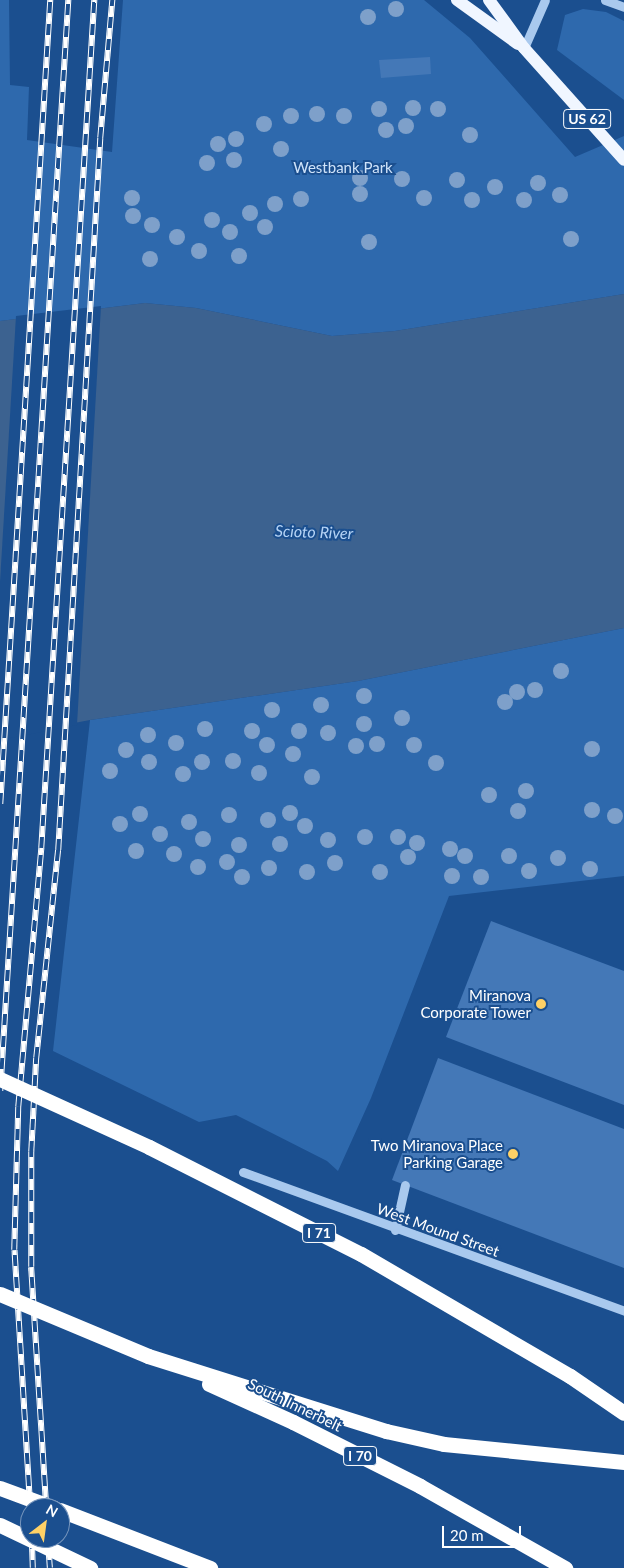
<!DOCTYPE html>
<style>
body{margin:0}
#map{position:relative;width:624px;height:1568px;overflow:hidden;background:#1b4f8f;font-family:Lato,sans-serif}
div>[style]{position:absolute}
.green>*{inset:0;background:#2e69ad}
.water>*{inset:0;background:#3c6290}
.pier>*{inset:0;background:#1b4f8f}
.building>*{inset:0;background:#4478b7}
.minor>*{height:9px;margin:-4.5px;padding:0 4.5px;transform-origin:4.5px;border-radius:4.5px;background:#a9c9ee}
.major>*{height:12px;margin:-6px;padding:0 6px;transform-origin:6px;border-radius:6px;background:#f0f6ff}
.highway>*{height:15px;margin:-7.5px;padding:0 7.5px;transform-origin:7.5px;border-radius:7.5px;background:#fff}
.rail>*{height:5.5px;margin-top:-2.75px;transform-origin:0;background:repeating-linear-gradient(90deg,#1b4f8f 0 11px,#fff 0 22px);box-sizing:border-box;border-block:1px solid #fff}
.highway-bridge>*{height:15px;margin:-7.5px;padding:0 7.5px;transform-origin:7.5px;border-radius:7.5px;background:#fff}
.trees>*{width:16px;height:16px;margin:-8px;border-radius:50%;background:#7ea0ca}
.dots>*{width:14px;height:14px;translate:-50% -50%;box-sizing:border-box;border:2px solid #1b4f8f;border-radius:50%}
span{translate:-50% -50%;white-space:nowrap;text-align:center;line-height:1.15;-webkit-text-stroke:4px #1b4f8f;paint-order:stroke}
.shield-label span{padding:1px 4px;background:#1b4f8f;border:1px solid;border-radius:4px;-webkit-text-stroke-width:0}
.shield-label{font-size:14px;color:#fff;font-weight:700}
.park-label{font-size:15px;color:#cfe3fa}
.poi-label{font-size:15px;color:#fff}
.right{translate:-100% -50%;text-align:right}
.street-label{font-size:15px;color:#fff}
.water-label{font-size:16px;color:#b5d3f5;font-style:italic}
.north{position:absolute;left:20px;top:1498px;width:50px;height:50px;box-sizing:border-box;background:#1b4f8f;border:1px solid #7695bc;border-radius:50%;rotate:30deg;font-size:14px;font-weight:700;line-height:20px;text-align:center;color:#fff}
.north::after{content:'';display:block;margin:auto;width:18px;height:22px;background:#ffd166;clip-path:polygon(50% 0,100% 100%,50% 72%,0 100%)}
.scale{position:absolute;left:442px;top:1526px;width:79px;height:22px;box-sizing:border-box;border:2px solid #fff;border-top:0;padding-left:6px;font-size:15px;line-height:18px;white-space:nowrap;color:#fff;-webkit-text-stroke:4px #1b4f8f;paint-order:stroke}
</style>
<div id="map">
<div class="green">
<div style="clip-path:polygon(0 0,9px 0,10px 85px,29px 87px,27px 140px,112px 152px,123px 0,424px 0,470px 38px,575px 157px,624px 136px,624px 294px,395px 331px,332px 336px,196px 308px,145px 303px,0 321px)"></div>
<div style="clip-path:polygon(583px 9px,606px 12px,624px 21px,624px 100px,557px 50px,565px 15px)"></div>
<div style="clip-path:polygon(624px 628px,624px 876px,449px 896px,371px 1098px,338px 1171px,327px 1161px,236px 1115px,199px 1122px,53px 1051px,90px 720px,358px 681px)"></div>
</div>
<div class="water">
<div style="clip-path:polygon(624px 294px,624px 628px,358px 681px,90px 720px,0 737px,0 321px,145px 303px,196px 308px,332px 336px,395px 331px)"></div>
</div>
<div class="pier">
<div style="clip-path:polygon(101px 306px,77px 725px,0 740px,0 582px,16px 316px)"></div>
</div>
<div class="building">
<div style="clip-path:polygon(430px 57px,431px 74px,381px 78px,379px 60px)"></div>
<div style="clip-path:polygon(491px 921px,624px 971px,624px 1105px,446px 1037px)"></div>
<div style="clip-path:polygon(438px 1058px,624px 1129px,624px 1268px,392px 1180px)"></div>
</div>
<div class="minor">
<div style="left:605px;top:0;width:20px;rotate:20deg"></div>
<div style="left:524px;top:48px;width:52px;rotate:-66.4deg"></div>
<div style="left:243px;top:1172px;width:406px;rotate:20deg"></div>
<div style="left:395px;top:1230px;width:46px;rotate:-77.5deg"></div>
</div>
<div class="major">
<div style="left:457px;top:0;width:75px;rotate:35.8deg"></div>
<div style="left:489px;top:0;width:59px;rotate:53.9deg"></div>
<div style="left:524px;top:48px;width:150px;rotate:48.2deg"></div>
</div>
<div class="highway">
<div style="left:148px;top:1356px;width:250px;rotate:17.5deg"></div>
<div style="left:386px;top:1431px;width:59px;rotate:12.6deg"></div>
<div style="left:444px;top:1444px;width:181px;rotate:5.7deg"></div>
<div style="left:209px;top:1384px;width:92px;rotate:24.3deg"></div>
<div style="left:293px;top:1422px;width:142px;rotate:26.7deg"></div>
<div style="left:420px;top:1486px;width:167px;rotate:29.5deg"></div>
<div style="left:60px;top:1510px;width:161px;rotate:21.1deg"></div>
</div>
<div class="rail">
<div style="left:0;top:804px;width:806px;rotate:-86.44deg"></div>
<div style="left:0;top:1091px;width:1093px;rotate:-86.43deg"></div>
<div style="left:30px;top:1508px;width:258px;rotate:-93.5deg"></div>
<div style="left:14px;top:1250px;width:143px;rotate:-88.4deg"></div>
<div style="left:18px;top:1107px;width:260px;rotate:-84.9deg"></div>
<div style="left:41px;top:848px;width:850px;rotate:-86.42deg"></div>
<div style="left:46px;top:1508px;width:241px;rotate:-93.6deg"></div>
<div style="left:31px;top:1267px;width:115px;rotate:-90deg"></div>
<div style="left:31px;top:1152px;width:94px;rotate:-87deg"></div>
<div style="left:36px;top:1058px;width:209px;rotate:-84deg"></div>
<div style="left:58px;top:850px;width:713px;rotate:-86.62deg"></div>
<div style="left:100px;top:138px;width:139px;rotate:-85deg"></div>
<div style="left:32px;top:1538px;width:30px;rotate:88deg"></div>
<div style="left:48px;top:1538px;width:30px;rotate:86deg"></div>
</div>
<div class="highway-bridge">
<div style="left:0;top:1079px;width:164px;rotate:24.5deg"></div>
<div style="left:149px;top:1147px;width:237px;rotate:26.8deg"></div>
<div style="left:361px;top:1254px;width:242px;rotate:30.3deg"></div>
<div style="left:570px;top:1376px;width:65px;rotate:34.4deg"></div>
<div style="left:0;top:1294px;width:160px;rotate:22.7deg"></div>
<div style="left:0;top:1488px;width:58px;rotate:20.3deg"></div>
<div style="left:0;top:1525px;width:100px;rotate:25.5deg"></div>
</div>
<div class="trees">
<div style="left:396px;top:9px"></div>
<div style="left:368px;top:17px"></div>
<div style="left:413px;top:108px"></div>
<div style="left:379px;top:109px"></div>
<div style="left:438px;top:109px"></div>
<div style="left:317px;top:114px"></div>
<div style="left:291px;top:116px"></div>
<div style="left:344px;top:116px"></div>
<div style="left:264px;top:124px"></div>
<div style="left:406px;top:126px"></div>
<div style="left:386px;top:130px"></div>
<div style="left:470px;top:135px"></div>
<div style="left:236px;top:139px"></div>
<div style="left:218px;top:144px"></div>
<div style="left:281px;top:149px"></div>
<div style="left:234px;top:160px"></div>
<div style="left:207px;top:163px"></div>
<div style="left:360px;top:178px"></div>
<div style="left:402px;top:179px"></div>
<div style="left:457px;top:180px"></div>
<div style="left:538px;top:183px"></div>
<div style="left:495px;top:187px"></div>
<div style="left:360px;top:194px"></div>
<div style="left:560px;top:195px"></div>
<div style="left:132px;top:198px"></div>
<div style="left:424px;top:198px"></div>
<div style="left:301px;top:199px"></div>
<div style="left:472px;top:200px"></div>
<div style="left:524px;top:200px"></div>
<div style="left:275px;top:204px"></div>
<div style="left:250px;top:213px"></div>
<div style="left:133px;top:216px"></div>
<div style="left:212px;top:220px"></div>
<div style="left:152px;top:225px"></div>
<div style="left:265px;top:227px"></div>
<div style="left:230px;top:232px"></div>
<div style="left:177px;top:237px"></div>
<div style="left:571px;top:239px"></div>
<div style="left:369px;top:242px"></div>
<div style="left:199px;top:251px"></div>
<div style="left:239px;top:256px"></div>
<div style="left:150px;top:259px"></div>
<div style="left:561px;top:671px"></div>
<div style="left:535px;top:690px"></div>
<div style="left:517px;top:692px"></div>
<div style="left:364px;top:696px"></div>
<div style="left:505px;top:702px"></div>
<div style="left:321px;top:705px"></div>
<div style="left:272px;top:710px"></div>
<div style="left:402px;top:718px"></div>
<div style="left:364px;top:724px"></div>
<div style="left:205px;top:729px"></div>
<div style="left:252px;top:731px"></div>
<div style="left:299px;top:731px"></div>
<div style="left:328px;top:733px"></div>
<div style="left:148px;top:735px"></div>
<div style="left:176px;top:743px"></div>
<div style="left:377px;top:744px"></div>
<div style="left:267px;top:745px"></div>
<div style="left:414px;top:745px"></div>
<div style="left:356px;top:746px"></div>
<div style="left:592px;top:749px"></div>
<div style="left:126px;top:750px"></div>
<div style="left:293px;top:754px"></div>
<div style="left:233px;top:761px"></div>
<div style="left:149px;top:762px"></div>
<div style="left:202px;top:762px"></div>
<div style="left:436px;top:763px"></div>
<div style="left:110px;top:771px"></div>
<div style="left:259px;top:773px"></div>
<div style="left:183px;top:774px"></div>
<div style="left:312px;top:777px"></div>
<div style="left:526px;top:791px"></div>
<div style="left:489px;top:795px"></div>
<div style="left:592px;top:810px"></div>
<div style="left:518px;top:811px"></div>
<div style="left:290px;top:813px"></div>
<div style="left:140px;top:814px"></div>
<div style="left:229px;top:815px"></div>
<div style="left:615px;top:816px"></div>
<div style="left:268px;top:820px"></div>
<div style="left:189px;top:822px"></div>
<div style="left:120px;top:824px"></div>
<div style="left:305px;top:826px"></div>
<div style="left:160px;top:834px"></div>
<div style="left:365px;top:837px"></div>
<div style="left:398px;top:837px"></div>
<div style="left:203px;top:839px"></div>
<div style="left:328px;top:840px"></div>
<div style="left:417px;top:843px"></div>
<div style="left:280px;top:844px"></div>
<div style="left:239px;top:845px"></div>
<div style="left:450px;top:849px"></div>
<div style="left:136px;top:851px"></div>
<div style="left:174px;top:854px"></div>
<div style="left:465px;top:856px"></div>
<div style="left:509px;top:856px"></div>
<div style="left:408px;top:857px"></div>
<div style="left:558px;top:858px"></div>
<div style="left:227px;top:862px"></div>
<div style="left:335px;top:863px"></div>
<div style="left:198px;top:867px"></div>
<div style="left:269px;top:868px"></div>
<div style="left:590px;top:869px"></div>
<div style="left:529px;top:871px"></div>
<div style="left:307px;top:872px"></div>
<div style="left:380px;top:872px"></div>
<div style="left:452px;top:876px"></div>
<div style="left:242px;top:877px"></div>
<div style="left:481px;top:877px"></div>
</div>
<div class="dots">
<div style="left:541px;top:1004px;background:#ffd166"></div>
<div style="left:513px;top:1154px;background:#ffd166"></div>
</div>
<div class="shield-label">
<span style="left:587px;top:119px">US 62</span>
<span style="left:319px;top:1233px">I 71</span>
<span style="left:360px;top:1456px">I 70</span>
</div>
<div class="park-label">
<span style="left:343px;top:168px">Westbank Park</span>
</div>
<div class="poi-label">
<span class="right" style="left:531px;top:1004px">Miranova<br>Corporate Tower</span>
<span class="right" style="left:503px;top:1154px">Two Miranova Place<br>Parking Garage</span>
</div>
<div class="street-label">
<span style="left:438px;top:1230px;rotate:20deg">West Mound Street</span>
<span style="left:295px;top:1405px;rotate:26deg">South Innerbelt</span>
</div>
<div class="water-label">
<span style="left:314px;top:532px;rotate:2deg">Scioto River</span>
</div>
<div class="north">N</div>
<div class="scale">20 m</div>
</div>
